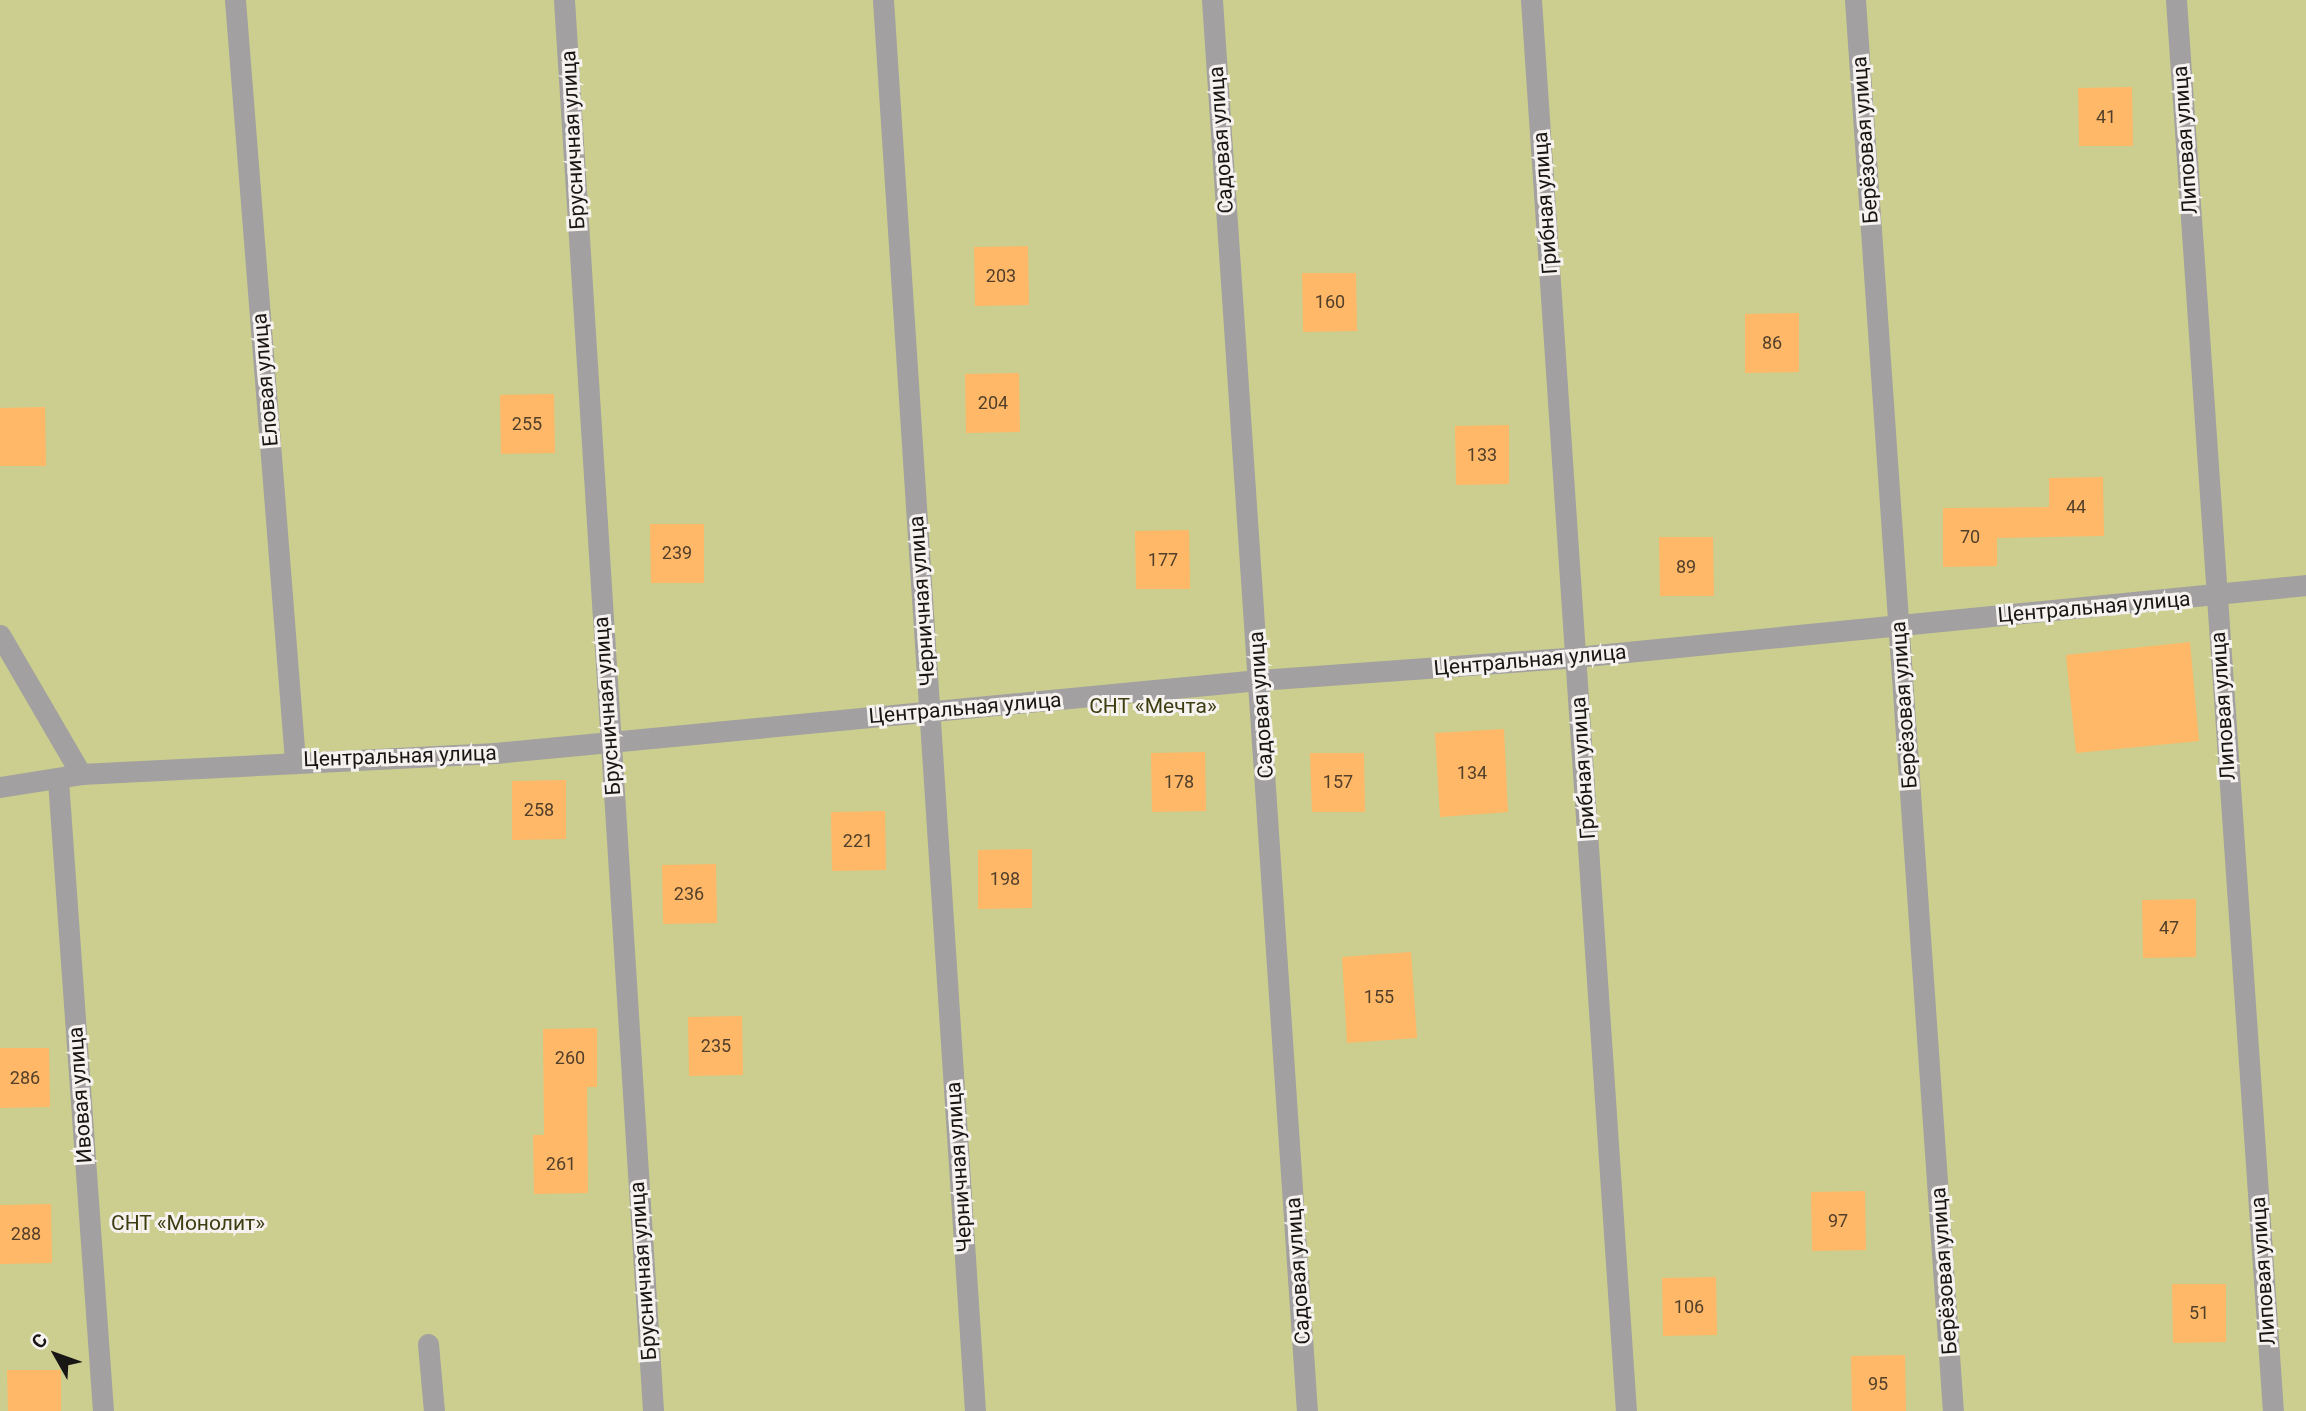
<!DOCTYPE html>
<meta charset="utf-8">
<style>
body{margin:0}
#map{position:relative;width:2306px;height:1411px;overflow:hidden;background:#f5f2ef;font-family:Roboto,sans-serif}
div>[style]{position:absolute}
.green>*{inset:0;background:#cbce8e}
.building>*{inset:0;background:#ffb868}
.lane>*{height:21px;margin:-10.5px;padding:0 10.5px;transform-origin:10.5px;border-radius:10.5px;background:#a2a0a0}
.street>*{height:21px;margin:-10.5px;padding:0 10.5px;transform-origin:10.5px;border-radius:10.5px;background:#a2a0a0}
span{translate:-50% -50%;white-space:nowrap;text-align:center;line-height:1.15;-webkit-text-stroke:6px #f5f2ef;paint-order:stroke}
.number-label{font-size:18px;color:#523f2a}
.number-label span{-webkit-text-stroke-width:0}
.street-label{font-size:21px;color:#181716}
.park-label{font-size:21px;color:#3c3d11}
.north{position:absolute;left:21px;top:1320px;width:70px;height:70px;-webkit-text-stroke:5px #f5f2ef;paint-order:stroke;rotate:310deg;font-size:19px;font-weight:700;line-height:28px;text-align:center;color:#181716}
.north::after{content:'';display:block;margin:auto;width:24px;height:32px;background:#181716;clip-path:polygon(50% 0,100% 100%,50% 72%,0 100%)}
</style>
<div id="map">
<div class="green">
<div style="clip-path:polygon(0 0,2306px 0,2306px 1411px,0 1411px)"></div>
</div>
<div class="building">
<div style="clip-path:polygon(2132px 87px,2133px 146px,2079px 146px,2078px 88px)"></div>
<div style="clip-path:polygon(1028px 246px,1029px 305px,975px 306px,974px 247px)"></div>
<div style="clip-path:polygon(1302px 273px,1356px 273px,1357px 331px,1303px 332px)"></div>
<div style="clip-path:polygon(1799px 313px,1799px 372px,1745px 373px,1745px 314px)"></div>
<div style="clip-path:polygon(1019px 373px,1020px 432px,966px 433px,965px 374px)"></div>
<div style="clip-path:polygon(554px 394px,555px 453px,501px 454px,500px 395px)"></div>
<div style="clip-path:polygon(45px 407px,46px 466px,0 466px,0 408px)"></div>
<div style="clip-path:polygon(1509px 425px,1509px 484px,1456px 485px,1455px 426px)"></div>
<div style="clip-path:polygon(2103px 477px,2104px 536px,1997px 538px,1997px 566px,1943px 567px,1943px 508px,2049px 507px,2049px 478px)"></div>
<div style="clip-path:polygon(650px 524px,704px 524px,704px 583px,651px 583px)"></div>
<div style="clip-path:polygon(1189px 530px,1190px 589px,1136px 589px,1135px 531px)"></div>
<div style="clip-path:polygon(1659px 537px,1713px 537px,1714px 596px,1660px 596px)"></div>
<div style="clip-path:polygon(2190px 642px,2199px 741px,2076px 753px,2066px 655px)"></div>
<div style="clip-path:polygon(1504px 729px,1508px 812px,1440px 817px,1435px 733px)"></div>
<div style="clip-path:polygon(1205px 752px,1206px 811px,1152px 812px,1151px 753px)"></div>
<div style="clip-path:polygon(1310px 753px,1364px 753px,1365px 812px,1312px 812px)"></div>
<div style="clip-path:polygon(566px 780px,566px 839px,512px 840px,512px 781px)"></div>
<div style="clip-path:polygon(885px 811px,886px 870px,832px 871px,831px 812px)"></div>
<div style="clip-path:polygon(1032px 849px,1032px 908px,978px 909px,978px 850px)"></div>
<div style="clip-path:polygon(716px 864px,717px 923px,663px 924px,662px 865px)"></div>
<div style="clip-path:polygon(2196px 899px,2196px 957px,2143px 958px,2142px 900px)"></div>
<div style="clip-path:polygon(1411px 952px,1417px 1038px,1347px 1043px,1342px 957px)"></div>
<div style="clip-path:polygon(742px 1016px,743px 1075px,689px 1076px,688px 1017px)"></div>
<div style="clip-path:polygon(597px 1028px,597px 1087px,587px 1087px,588px 1193px,534px 1194px,533px 1135px,544px 1135px,543px 1029px)"></div>
<div style="clip-path:polygon(0 1048px,49px 1048px,50px 1107px,0 1108px)"></div>
<div style="clip-path:polygon(1865px 1191px,1866px 1250px,1812px 1251px,1811px 1192px)"></div>
<div style="clip-path:polygon(51px 1204px,52px 1263px,0 1264px,0 1205px)"></div>
<div style="clip-path:polygon(1716px 1277px,1717px 1335px,1663px 1336px,1662px 1278px)"></div>
<div style="clip-path:polygon(2172px 1284px,2226px 1284px,2226px 1342px,2173px 1343px)"></div>
<div style="clip-path:polygon(1905px 1355px,1906px 1411px,1852px 1411px,1851px 1356px)"></div>
<div style="clip-path:polygon(7px 1370px,61px 1370px,61px 1411px,8px 1411px)"></div>
</div>
<div class="lane">
<div style="left:428px;top:1344px;width:67px;rotate:84.9deg"></div>
</div>
<div class="street">
<div style="left:235px;top:0;width:763px;rotate:85.49deg"></div>
<div style="left:564px;top:0;width:1414px;rotate:86.39deg"></div>
<div style="left:883px;top:0;width:1414px;rotate:86.27deg"></div>
<div style="left:1212px;top:0;width:1414px;rotate:86.15deg"></div>
<div style="left:1531px;top:0;width:1414px;rotate:86.15deg"></div>
<div style="left:1855px;top:0;width:1414px;rotate:86.03deg"></div>
<div style="left:2176px;top:0;width:1414px;rotate:86.07deg"></div>
<div style="left:0;top:635px;width:161px;rotate:59.8deg"></div>
<div style="left:58px;top:780px;width:633px;rotate:85.92deg"></div>
<div style="left:0;top:787px;width:82px;rotate:-9.1deg"></div>
<div style="left:81px;top:774px;width:415px;rotate:-2.9deg"></div>
<div style="left:495px;top:753px;width:767px;rotate:-5.46deg"></div>
<div style="left:1259px;top:680px;width:318px;rotate:-4.1deg"></div>
<div style="left:1576px;top:657px;width:734px;rotate:-5.63deg"></div>
</div>
<div class="number-label">
<span style="left:2106px;top:117px">41</span>
<span style="left:1001px;top:276px">203</span>
<span style="left:1330px;top:302px">160</span>
<span style="left:1772px;top:343px">86</span>
<span style="left:993px;top:403px">204</span>
<span style="left:527px;top:424px">255</span>
<span style="left:1482px;top:455px">133</span>
<span style="left:2076px;top:507px">44</span>
<span style="left:1970px;top:537px">70</span>
<span style="left:677px;top:553px">239</span>
<span style="left:1163px;top:560px">177</span>
<span style="left:1686px;top:567px">89</span>
<span style="left:1472px;top:773px">134</span>
<span style="left:1179px;top:782px">178</span>
<span style="left:1338px;top:782px">157</span>
<span style="left:539px;top:810px">258</span>
<span style="left:858px;top:841px">221</span>
<span style="left:1005px;top:879px">198</span>
<span style="left:689px;top:894px">236</span>
<span style="left:2169px;top:928px">47</span>
<span style="left:1379px;top:997px">155</span>
<span style="left:716px;top:1046px">235</span>
<span style="left:570px;top:1058px">260</span>
<span style="left:25px;top:1078px">286</span>
<span style="left:561px;top:1164px">261</span>
<span style="left:1838px;top:1221px">97</span>
<span style="left:26px;top:1234px">288</span>
<span style="left:1689px;top:1307px">106</span>
<span style="left:2199px;top:1313px">51</span>
<span style="left:1878px;top:1384px">95</span>
</div>
<div class="street-label">
<span style="left:573px;top:140px;rotate:-93deg">Брусничная улица</span>
<span style="left:1221px;top:140px;rotate:-94deg">Садовая улица</span>
<span style="left:1865px;top:140px;rotate:-94deg">Берёзовая улица</span>
<span style="left:2185px;top:140px;rotate:-94deg">Липовая улица</span>
<span style="left:1545px;top:203px;rotate:-94deg">Грибная улица</span>
<span style="left:265px;top:380px;rotate:-95deg">Еловая улица</span>
<span style="left:922px;top:601px;rotate:-94deg">Черничная улица</span>
<span style="left:2094px;top:607px;rotate:-5deg">Центральная улица</span>
<span style="left:1530px;top:660px;rotate:-5deg">Центральная улица</span>
<span style="left:1261px;top:705px;rotate:-94deg">Садовая улица</span>
<span style="left:1904px;top:705px;rotate:-94deg">Берёзовая улица</span>
<span style="left:607px;top:706px;rotate:-94deg">Брусничная улица</span>
<span style="left:2223px;top:706px;rotate:-94deg">Липовая улица</span>
<span style="left:965px;top:708px;rotate:-5deg">Центральная улица</span>
<span style="left:400px;top:756px;rotate:-2deg">Центральная улица</span>
<span style="left:1583px;top:768px;rotate:-94deg">Грибная улица</span>
<span style="left:80px;top:1095px;rotate:-94deg">Ивовая улица</span>
<span style="left:959px;top:1167px;rotate:-94deg">Черничная улица</span>
<span style="left:643px;top:1271px;rotate:-94deg">Брусничная улица</span>
<span style="left:1298px;top:1271px;rotate:-94deg">Садовая улица</span>
<span style="left:1944px;top:1271px;rotate:-94deg">Берёзовая улица</span>
<span style="left:2263px;top:1271px;rotate:-94deg">Липовая улица</span>
</div>
<div class="park-label">
<span style="left:1153px;top:706px">СНТ «Мечта»</span>
<span style="left:188px;top:1223px">СНТ «Монолит»</span>
</div>
<div class="north">С</div>
</div>
